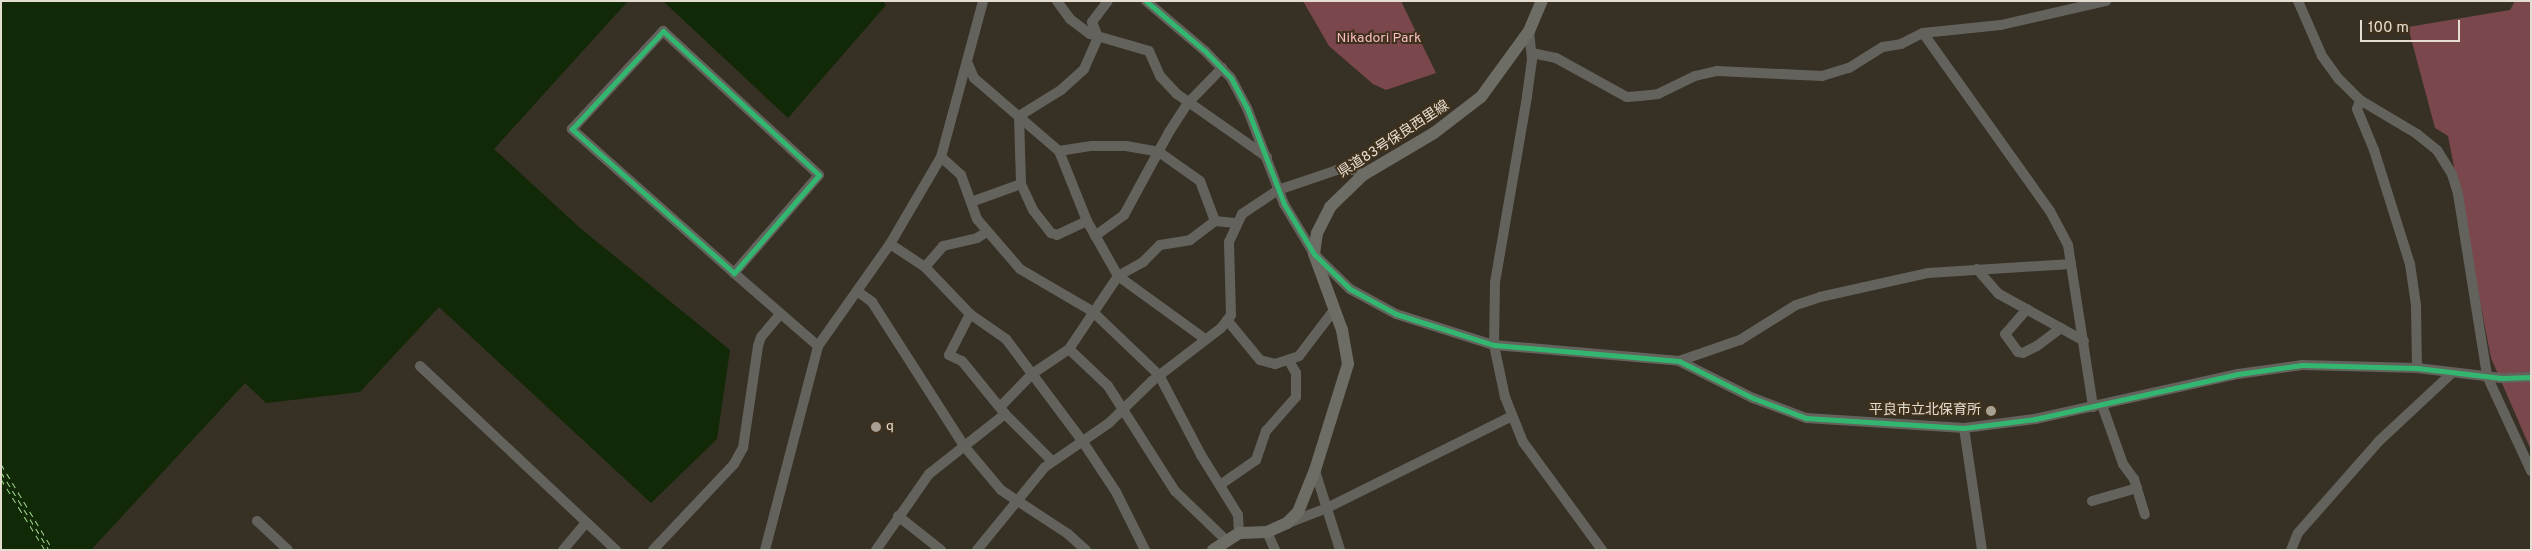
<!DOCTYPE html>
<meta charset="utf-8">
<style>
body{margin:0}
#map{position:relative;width:2532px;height:551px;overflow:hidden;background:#373024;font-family:Overpass,"Noto Sans JP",sans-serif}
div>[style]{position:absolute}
.green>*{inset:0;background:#79474c}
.water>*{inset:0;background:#112906}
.ferry>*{height:1px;margin-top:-0.5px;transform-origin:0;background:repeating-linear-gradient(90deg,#a0d98e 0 6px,transparent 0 11px)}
.minor>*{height:10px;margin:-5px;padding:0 5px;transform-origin:5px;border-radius:5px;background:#63625c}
.major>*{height:12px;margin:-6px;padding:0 6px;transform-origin:6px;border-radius:6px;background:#6d6c65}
.cycleway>*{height:5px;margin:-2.5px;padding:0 2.5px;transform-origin:2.5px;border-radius:2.5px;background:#33b770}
.dots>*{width:14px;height:14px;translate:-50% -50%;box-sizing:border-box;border:2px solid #3f311c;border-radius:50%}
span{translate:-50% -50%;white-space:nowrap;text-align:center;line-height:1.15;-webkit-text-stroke:4px #3f311c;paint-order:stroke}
.park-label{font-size:14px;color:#fabdc3}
.street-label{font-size:14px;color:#e6ddd1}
.poi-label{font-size:14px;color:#e6ddd1}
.right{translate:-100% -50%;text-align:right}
.left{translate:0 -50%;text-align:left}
.frame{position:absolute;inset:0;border:2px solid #e6ddd1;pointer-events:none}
.scale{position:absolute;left:2360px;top:20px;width:100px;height:22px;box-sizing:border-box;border:2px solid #e6ddd1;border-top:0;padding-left:6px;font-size:15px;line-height:18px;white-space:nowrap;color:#e6ddd1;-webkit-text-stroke:4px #3f311c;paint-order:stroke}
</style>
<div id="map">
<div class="green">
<div style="clip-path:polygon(1303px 1px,1401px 1px,1436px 73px,1386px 90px,1373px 84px,1329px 46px)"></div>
<div style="clip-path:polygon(2515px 1px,2531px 1px,2531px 450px,2491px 358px,2448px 136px,2435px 128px,2408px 27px,2510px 10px)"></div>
</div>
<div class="water">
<div style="clip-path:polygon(1px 1px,628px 1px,494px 149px,580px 228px,730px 350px,717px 439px,651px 503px,439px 307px,360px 392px,266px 403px,245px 383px,91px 550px,1px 550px)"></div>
<div style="clip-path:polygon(663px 1px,883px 1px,886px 5px,788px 118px)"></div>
</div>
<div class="ferry">
<div style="left:1px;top:464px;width:100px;rotate:58.8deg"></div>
<div style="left:1px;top:472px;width:92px;rotate:58.4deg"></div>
<div style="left:1px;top:479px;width:84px;rotate:58.2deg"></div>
</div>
<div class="minor">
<div style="left:1057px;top:1px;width:22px;rotate:54deg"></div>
<div style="left:1070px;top:19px;width:25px;rotate:37deg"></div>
<div style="left:1090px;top:34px;width:61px;rotate:16.1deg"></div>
<div style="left:1149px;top:51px;width:27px;rotate:66deg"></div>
<div style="left:1160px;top:76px;width:25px;rotate:47deg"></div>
<div style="left:1177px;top:94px;width:110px;rotate:35deg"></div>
<div style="left:1146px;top:1px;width:77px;rotate:40.3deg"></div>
<div style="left:1205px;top:51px;width:37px;rotate:46deg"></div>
<div style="left:1231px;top:78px;width:34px;rotate:62deg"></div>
<div style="left:1247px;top:108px;width:103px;rotate:68.9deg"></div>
<div style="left:1284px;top:204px;width:58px;rotate:59deg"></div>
<div style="left:1314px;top:254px;width:50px;rotate:44.2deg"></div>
<div style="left:1350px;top:289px;width:52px;rotate:28.5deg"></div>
<div style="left:1396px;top:314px;width:103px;rotate:17.6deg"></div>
<div style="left:1494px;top:345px;width:186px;rotate:4.9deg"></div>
<div style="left:1679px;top:361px;width:83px;rotate:26.6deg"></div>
<div style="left:1753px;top:398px;width:57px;rotate:20.7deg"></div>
<div style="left:1806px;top:418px;width:158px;rotate:3.6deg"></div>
<div style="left:1964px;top:428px;width:72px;rotate:-7.2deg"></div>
<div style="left:2035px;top:419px;width:208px;rotate:-12.5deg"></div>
<div style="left:2238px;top:374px;width:65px;rotate:-8deg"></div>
<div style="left:2302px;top:365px;width:115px;rotate:1.5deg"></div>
<div style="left:2417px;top:368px;width:85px;rotate:6.8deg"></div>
<div style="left:2501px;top:378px;width:30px;rotate:-2deg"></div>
<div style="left:2298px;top:1px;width:60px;rotate:66.4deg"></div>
<div style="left:2322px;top:56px;width:29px;rotate:54deg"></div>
<div style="left:2339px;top:79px;width:30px;rotate:45deg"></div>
<div style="left:2360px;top:100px;width:9px;rotate:108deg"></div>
<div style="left:2357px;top:109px;width:44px;rotate:67.5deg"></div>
<div style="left:2374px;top:150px;width:120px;rotate:72.5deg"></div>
<div style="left:2410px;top:264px;width:41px;rotate:81.7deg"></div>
<div style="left:2416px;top:305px;width:63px;rotate:89.1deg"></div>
<div style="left:663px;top:31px;width:212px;rotate:42.7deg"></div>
<div style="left:819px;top:175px;width:130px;rotate:130.9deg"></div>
<div style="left:734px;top:273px;width:217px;rotate:-138.4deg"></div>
<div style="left:572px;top:129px;width:134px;rotate:-47.1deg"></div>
<div style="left:1529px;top:31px;width:29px;rotate:84deg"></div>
<div style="left:1532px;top:60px;width:37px;rotate:98deg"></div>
<div style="left:1527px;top:97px;width:189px;rotate:99.8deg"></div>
<div style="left:1495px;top:283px;width:62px;rotate:90.9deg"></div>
<div style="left:1494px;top:345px;width:53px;rotate:78.1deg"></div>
<div style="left:1505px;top:397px;width:48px;rotate:68.2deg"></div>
<div style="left:1523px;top:442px;width:134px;rotate:53.8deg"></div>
<div style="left:1923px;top:33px;width:219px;rotate:54.5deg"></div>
<div style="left:2050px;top:211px;width:38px;rotate:62deg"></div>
<div style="left:2068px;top:245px;width:164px;rotate:81.2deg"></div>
<div style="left:1532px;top:53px;width:25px;rotate:12deg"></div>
<div style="left:1556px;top:58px;width:81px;rotate:28.8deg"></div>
<div style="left:1627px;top:97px;width:13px;rotate:-4deg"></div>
<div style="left:1640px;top:96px;width:18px;rotate:-6deg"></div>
<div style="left:1658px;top:94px;width:41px;rotate:-25.9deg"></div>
<div style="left:1695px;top:76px;width:23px;rotate:-13deg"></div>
<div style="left:1717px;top:71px;width:105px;rotate:2.7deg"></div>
<div style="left:1822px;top:76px;width:28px;rotate:-17deg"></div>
<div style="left:1849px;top:68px;width:40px;rotate:-32deg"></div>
<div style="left:1883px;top:47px;width:18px;rotate:-9deg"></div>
<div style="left:1901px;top:44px;width:25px;rotate:-27deg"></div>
<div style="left:1923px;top:33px;width:78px;rotate:-5.9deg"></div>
<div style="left:2001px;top:25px;width:108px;rotate:-12.9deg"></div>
<div style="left:968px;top:64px;width:15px;rotate:67deg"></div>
<div style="left:974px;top:78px;width:112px;rotate:40.7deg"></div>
<div style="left:1059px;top:151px;width:75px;rotate:68.2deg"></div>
<div style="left:1087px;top:221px;width:63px;rotate:60.6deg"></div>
<div style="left:1118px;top:276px;width:107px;rotate:35.9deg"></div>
<div style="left:2360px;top:100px;width:66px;rotate:30.8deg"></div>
<div style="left:2417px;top:134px;width:26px;rotate:39deg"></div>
<div style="left:2437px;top:150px;width:28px;rotate:58deg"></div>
<div style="left:2452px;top:174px;width:21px;rotate:73deg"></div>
<div style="left:2458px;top:194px;width:184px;rotate:80.9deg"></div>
<div style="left:2487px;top:376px;width:105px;rotate:65.1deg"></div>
<div style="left:1019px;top:116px;width:68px;rotate:88.3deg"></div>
<div style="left:1021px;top:184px;width:29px;rotate:65deg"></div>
<div style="left:1033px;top:210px;width:29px;rotate:52deg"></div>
<div style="left:1051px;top:233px;width:6px;rotate:18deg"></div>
<div style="left:1057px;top:235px;width:33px;rotate:-25deg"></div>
<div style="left:1019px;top:116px;width:49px;rotate:-31.8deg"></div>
<div style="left:1061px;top:90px;width:31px;rotate:-42deg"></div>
<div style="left:1084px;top:69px;width:35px;rotate:-66deg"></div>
<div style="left:1098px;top:37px;width:16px;rotate:-112deg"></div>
<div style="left:1092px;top:22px;width:26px;rotate:-53deg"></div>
<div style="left:1059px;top:151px;width:33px;rotate:-9deg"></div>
<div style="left:1092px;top:146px;width:34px"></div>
<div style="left:1126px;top:146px;width:34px;rotate:10deg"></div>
<div style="left:1159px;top:152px;width:50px;rotate:35.3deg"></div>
<div style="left:1200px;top:181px;width:43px;rotate:69.4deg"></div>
<div style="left:941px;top:157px;width:27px;rotate:42deg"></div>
<div style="left:961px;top:175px;width:47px;rotate:70deg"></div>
<div style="left:977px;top:219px;width:66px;rotate:49.3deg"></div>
<div style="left:1020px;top:269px;width:83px;rotate:30.3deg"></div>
<div style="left:1092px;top:311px;width:93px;rotate:43.7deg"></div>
<div style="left:1159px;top:375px;width:90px;rotate:62.3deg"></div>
<div style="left:1201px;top:455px;width:70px;rotate:58.3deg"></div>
<div style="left:1238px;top:515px;width:18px;rotate:87deg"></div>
<div style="left:971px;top:202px;width:53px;rotate:-19.8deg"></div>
<div style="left:1095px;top:236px;width:36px;rotate:-36deg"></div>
<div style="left:1124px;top:215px;width:94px;rotate:-61.5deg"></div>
<div style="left:1169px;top:132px;width:35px;rotate:-57deg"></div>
<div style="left:1188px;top:103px;width:49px;rotate:-45.8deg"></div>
<div style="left:890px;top:244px;width:42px;rotate:33.3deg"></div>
<div style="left:925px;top:267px;width:65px;rotate:46.2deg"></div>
<div style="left:970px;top:314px;width:44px;rotate:34.8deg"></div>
<div style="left:1006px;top:339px;width:129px;rotate:53.2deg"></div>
<div style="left:1083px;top:442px;width:60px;rotate:56.6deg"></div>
<div style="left:1116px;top:492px;width:65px;rotate:63.4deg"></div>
<div style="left:925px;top:267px;width:28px;rotate:-49deg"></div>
<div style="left:943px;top:246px;width:35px;rotate:-13deg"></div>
<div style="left:977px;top:238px;width:12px;rotate:-31deg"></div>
<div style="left:1977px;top:269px;width:33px;rotate:49deg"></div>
<div style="left:1999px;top:294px;width:97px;rotate:28.9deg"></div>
<div style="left:734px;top:273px;width:111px;rotate:41deg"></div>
<div style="left:857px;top:291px;width:19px;rotate:36deg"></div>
<div style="left:872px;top:302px;width:171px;rotate:57.4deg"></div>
<div style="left:964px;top:446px;width:57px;rotate:49.9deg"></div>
<div style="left:1001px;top:490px;width:80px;rotate:33.3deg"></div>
<div style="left:1068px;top:534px;width:24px;rotate:42deg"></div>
<div style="left:2027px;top:309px;width:33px;rotate:131deg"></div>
<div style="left:2005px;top:334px;width:22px;rotate:54deg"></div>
<div style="left:2018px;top:352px;width:5px;rotate:11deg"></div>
<div style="left:2023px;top:353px;width:16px;rotate:-27deg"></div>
<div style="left:2037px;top:346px;width:30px;rotate:-37deg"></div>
<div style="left:970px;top:314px;width:46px;rotate:117.1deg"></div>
<div style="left:949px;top:355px;width:14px;rotate:25deg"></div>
<div style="left:962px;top:361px;width:68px;rotate:50.9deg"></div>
<div style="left:1005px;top:414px;width:66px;rotate:45deg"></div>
<div style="left:1227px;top:320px;width:52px;rotate:50.5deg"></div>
<div style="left:1260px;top:360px;width:16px;rotate:15deg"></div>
<div style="left:1275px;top:364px;width:25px;rotate:-18deg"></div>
<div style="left:1299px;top:356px;width:58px;rotate:-52.7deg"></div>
<div style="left:1069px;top:349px;width:54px;rotate:43.5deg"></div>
<div style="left:1108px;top:386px;width:125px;rotate:57.5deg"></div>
<div style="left:1175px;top:491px;width:71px;rotate:43.9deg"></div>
<div style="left:1679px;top:361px;width:65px;rotate:-19deg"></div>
<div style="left:1740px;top:340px;width:66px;rotate:-32deg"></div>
<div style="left:1796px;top:305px;width:25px;rotate:-18deg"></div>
<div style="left:1820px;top:297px;width:111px;rotate:-12.5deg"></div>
<div style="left:1928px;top:273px;width:143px;rotate:-3.6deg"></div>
<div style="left:420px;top:366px;width:269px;rotate:43.2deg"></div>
<div style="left:2102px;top:405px;width:63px;rotate:70.4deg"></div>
<div style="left:2123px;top:464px;width:19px;rotate:54deg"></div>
<div style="left:2134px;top:479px;width:37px;rotate:73deg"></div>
<div style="left:1001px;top:406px;width:45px;rotate:-45.9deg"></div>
<div style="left:1032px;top:374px;width:45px;rotate:-34deg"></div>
<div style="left:1069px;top:349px;width:88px;rotate:-56.1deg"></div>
<div style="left:1118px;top:276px;width:29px;rotate:-29deg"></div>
<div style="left:1143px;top:262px;width:24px;rotate:-45deg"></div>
<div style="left:1160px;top:245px;width:30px;rotate:-9deg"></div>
<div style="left:1190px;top:240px;width:31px;rotate:-37deg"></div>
<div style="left:1215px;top:221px;width:20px;rotate:6deg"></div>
<div style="left:1964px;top:428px;width:123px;rotate:81.6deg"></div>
<div style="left:1315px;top:471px;width:83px;rotate:72.4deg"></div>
<div style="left:1220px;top:485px;width:44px;rotate:-34.8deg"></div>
<div style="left:1256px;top:460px;width:31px;rotate:-71deg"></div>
<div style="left:1266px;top:431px;width:45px;rotate:-48.6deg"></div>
<div style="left:1296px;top:397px;width:24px;rotate:-90deg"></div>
<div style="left:1296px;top:373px;width:14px;rotate:-120deg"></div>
<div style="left:2092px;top:501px;width:47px;rotate:-16.1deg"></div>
<div style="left:898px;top:516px;width:55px;rotate:38.3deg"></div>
<div style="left:257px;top:521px;width:42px;rotate:43.1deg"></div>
<div style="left:1288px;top:523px;width:40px;rotate:-21deg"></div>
<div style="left:1325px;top:509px;width:209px;rotate:-26.4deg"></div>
<div style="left:1267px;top:532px;width:20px;rotate:66deg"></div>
<div style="left:563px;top:550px;width:35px;rotate:-50deg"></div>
<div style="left:653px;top:550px;width:118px;rotate:-46.7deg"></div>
<div style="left:734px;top:464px;width:18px;rotate:-61deg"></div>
<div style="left:743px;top:448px;width:103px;rotate:-81.6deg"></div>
<div style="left:758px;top:346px;width:9px;rotate:-72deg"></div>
<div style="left:761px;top:337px;width:30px;rotate:-50deg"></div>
<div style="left:765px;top:550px;width:211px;rotate:-75.4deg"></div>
<div style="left:818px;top:346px;width:125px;rotate:-54.8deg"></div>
<div style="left:890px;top:244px;width:101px;rotate:-59.6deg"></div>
<div style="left:941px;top:157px;width:162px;rotate:-74.9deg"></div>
<div style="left:876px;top:550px;width:93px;rotate:-55.1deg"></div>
<div style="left:929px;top:474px;width:97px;rotate:-38.3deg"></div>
<div style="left:977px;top:550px;width:107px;rotate:-50.7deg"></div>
<div style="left:1045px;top:467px;width:78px;rotate:-34.5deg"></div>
<div style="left:1109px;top:423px;width:60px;rotate:-44.3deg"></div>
<div style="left:1152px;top:381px;width:87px;rotate:-37.5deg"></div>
<div style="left:1221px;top:328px;width:16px;rotate:-52deg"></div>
<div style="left:1231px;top:315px;width:73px;rotate:-91.6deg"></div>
<div style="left:1229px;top:242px;width:31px;rotate:-65deg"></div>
<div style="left:1242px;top:214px;width:43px;rotate:-33.7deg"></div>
<div style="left:1278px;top:190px;width:62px;rotate:-18.7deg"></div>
<div style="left:1337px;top:170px;width:17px"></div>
<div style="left:1354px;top:170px;width:10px;rotate:29deg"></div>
<div style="left:2291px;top:550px;width:18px;rotate:-68deg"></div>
<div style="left:2298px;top:533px;width:123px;rotate:-48.6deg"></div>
<div style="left:2379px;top:441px;width:100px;rotate:-43deg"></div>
</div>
<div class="major">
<div style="left:1213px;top:550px;width:31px;rotate:-33deg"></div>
<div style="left:1239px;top:533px;width:28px;rotate:-2deg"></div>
<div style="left:1267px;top:532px;width:22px;rotate:-24deg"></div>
<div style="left:1287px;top:523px;width:16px;rotate:-45deg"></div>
<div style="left:1298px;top:512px;width:45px;rotate:-68deg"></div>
<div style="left:1315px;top:470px;width:111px;rotate:-72.7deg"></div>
<div style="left:1348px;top:364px;width:35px;rotate:-100deg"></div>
<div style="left:1342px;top:330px;width:81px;rotate:-110.2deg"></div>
<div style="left:1314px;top:254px;width:21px;rotate:-82deg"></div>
<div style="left:1317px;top:233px;width:29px;rotate:-63deg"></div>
<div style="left:1330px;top:207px;width:46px;rotate:-44.1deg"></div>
<div style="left:1363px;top:175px;width:82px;rotate:-30.6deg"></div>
<div style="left:1434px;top:133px;width:59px;rotate:-37.5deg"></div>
<div style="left:1481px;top:97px;width:82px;rotate:-54deg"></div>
<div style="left:1529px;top:31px;width:33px;rotate:-67deg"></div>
</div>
<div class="cycleway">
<div style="left:1146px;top:1px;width:77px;rotate:40.3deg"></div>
<div style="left:1205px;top:51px;width:37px;rotate:46deg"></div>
<div style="left:1231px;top:78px;width:34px;rotate:62deg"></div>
<div style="left:1247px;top:108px;width:103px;rotate:68.9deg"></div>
<div style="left:1284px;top:204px;width:58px;rotate:59deg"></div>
<div style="left:1314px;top:254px;width:50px;rotate:44.2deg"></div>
<div style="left:1350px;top:289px;width:52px;rotate:28.5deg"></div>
<div style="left:1396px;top:314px;width:103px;rotate:17.6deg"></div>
<div style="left:1494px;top:345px;width:186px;rotate:4.9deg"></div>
<div style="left:1679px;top:361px;width:83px;rotate:26.6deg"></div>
<div style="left:1753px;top:398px;width:57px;rotate:20.7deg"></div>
<div style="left:1806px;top:418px;width:158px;rotate:3.6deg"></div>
<div style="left:1964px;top:428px;width:72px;rotate:-7.2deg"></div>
<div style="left:2035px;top:419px;width:208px;rotate:-12.5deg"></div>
<div style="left:2238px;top:374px;width:65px;rotate:-8deg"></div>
<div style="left:2302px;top:365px;width:115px;rotate:1.5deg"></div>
<div style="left:2417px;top:368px;width:85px;rotate:6.8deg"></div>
<div style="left:2501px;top:378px;width:30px;rotate:-2deg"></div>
<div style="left:663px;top:31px;width:212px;rotate:42.7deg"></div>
<div style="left:819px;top:175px;width:130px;rotate:130.9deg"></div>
<div style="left:734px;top:273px;width:217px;rotate:-138.4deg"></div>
<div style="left:572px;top:129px;width:134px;rotate:-47.1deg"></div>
</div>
<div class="dots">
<div style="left:1991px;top:411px;background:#a9a094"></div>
<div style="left:876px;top:427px;background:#a9a094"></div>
</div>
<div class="park-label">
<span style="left:1379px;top:39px">Nikadori Park</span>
</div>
<div class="street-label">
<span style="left:1394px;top:140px;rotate:-33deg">県道83号保良西里線</span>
</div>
<div class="poi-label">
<span class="right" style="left:1981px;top:411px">平良市立北保育所</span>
<span class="left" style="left:886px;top:427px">q</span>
</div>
<div class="frame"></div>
<div class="scale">100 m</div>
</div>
